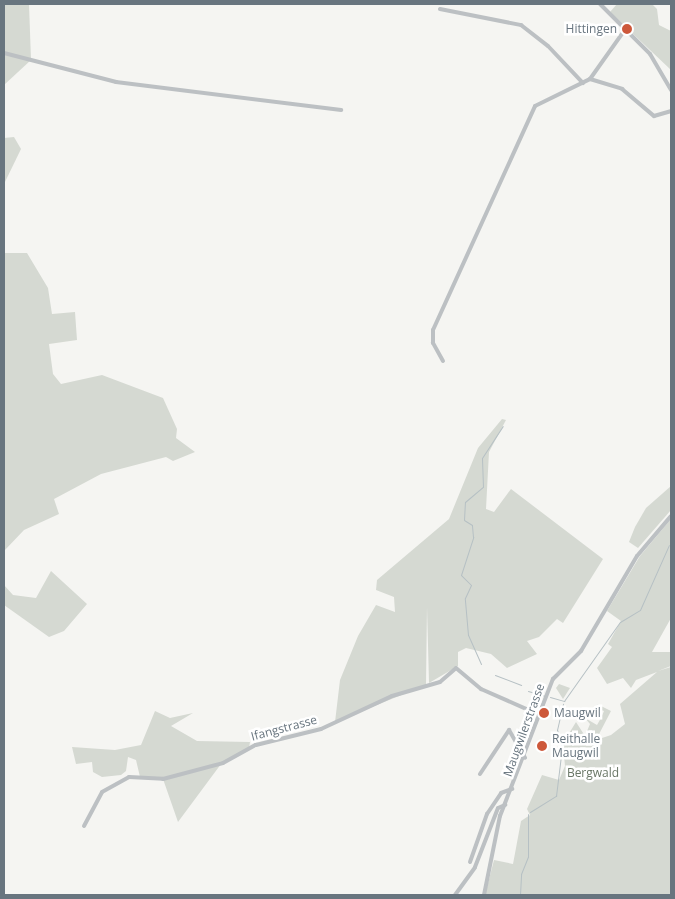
<!DOCTYPE html>
<style>
body{margin:0}
#map{position:relative;width:675px;height:899px;overflow:hidden;background:#f5f5f2;font-family:"Open Sans",sans-serif}
div>[style]{position:absolute}
.green>*{inset:0;background:#d5d9d2}
.stream>*{height:1px;margin:-0.5px;padding:0 0.5px;transform-origin:0.5px;border-radius:0.5px;background:#b6c0c4}
.minor>*{height:4px;margin:-2px;padding:0 2px;transform-origin:2px;border-radius:2px;background:#bcc0c3}
.dots>*{width:14px;height:14px;translate:-50% -50%;box-sizing:border-box;border:2px solid #fff;border-radius:50%}
span{translate:-50% -50%;white-space:nowrap;text-align:center;line-height:1.15;-webkit-text-stroke:5px #fff;paint-order:stroke}
.poi-label{font-size:12px;color:#68757f}
.right{translate:-100% -50%;text-align:right}
.left{translate:0 -50%;text-align:left}
.street-label{font-size:12px;color:#68757f}
.park-label{font-size:12px;color:#6a7766}
.frame{position:absolute;inset:0;border:5px solid #68757f;pointer-events:none}
</style>
<div id="map">
<div class="green">
<div style="clip-path:polygon(4px 4px,29px 4px,31px 60px,4px 85px)"></div>
<div style="clip-path:polygon(617px 4px,652px 4px,657px 9px,659px 25px,671px 31px,671px 70px,610px 12px)"></div>
<div style="clip-path:polygon(14px 137px,21px 149px,4px 184px,4px 138px)"></div>
<div style="clip-path:polygon(4px 253px,27px 253px,48px 288px,52px 314px,75px 312px,77px 340px,49px 344px,53px 374px,61px 384px,102px 375px,163px 398px,177px 429px,176px 438px,195px 452px,173px 461px,166px 457px,101px 474px,54px 499px,59px 514px,24px 530px,5px 550px,4px 559px)"></div>
<div style="clip-path:polygon(502px 419px,506px 420px,489px 452px,486px 509px,494px 512px,511px 489px,603px 559px,563px 623px,557px 619px,539px 637px,527px 641px,537px 654px,507px 668px,491px 654px,466px 648px,458px 652px,458px 666px,429px 683px,427px 607px,426px 685px,335px 722px,340px 680px,358px 636px,376px 605px,395px 612px,394px 597px,376px 590px,377px 580px,449px 519px,478px 448px)"></div>
<div style="clip-path:polygon(671px 486px,671px 510px,638px 548px,629px 542px,635px 527px,646px 508px)"></div>
<div style="clip-path:polygon(671px 519px,671px 618px,652px 652px,671px 652px,671px 666px,658px 671px,671px 667px,671px 895px,485px 895px,494px 860px,513px 864px,521px 821px,530px 815px,527px 809px,542px 775px,559px 780px,565px 766px,562px 734px,568px 735px,576px 722px,585px 736px,590px 724px,585px 718px,597px 725px,601px 718px,604px 711px,595px 708px,597px 704px,611px 711px,596px 740px,611px 735px,625px 724px,620px 704px,657px 672px,636px 680px,631px 688px,623px 678px,607px 684px,597px 668px,612px 647px,608px 644px,621px 621px,607px 611px,640px 556px)"></div>
<div style="clip-path:polygon(51px 571px,87px 604px,64px 631px,49px 637px,4px 605px,4px 585px,13px 595px,36px 598px)"></div>
<div style="clip-path:polygon(559px 684px,570px 688px,563px 699px,556px 688px)"></div>
<div style="clip-path:polygon(155px 711px,170px 718px,193px 713px,171px 726px,197px 741px,250px 742px,249px 748px,221px 764px,178px 822px,163px 779px,140px 777px,136px 760px,128px 757px,126px 771px,121px 775px,102px 777px,93px 772px,92px 762px,76px 764px,72px 747px,115px 750px,141px 745px)"></div>
</div>
<div class="stream">
<div style="left:481px;top:664px;width:32px;rotate:-114deg"></div>
<div style="left:468px;top:635px;width:37px;rotate:-95deg"></div>
<div style="left:465px;top:598px;width:14px;rotate:-65deg"></div>
<div style="left:471px;top:585px;width:14px;rotate:-135deg"></div>
<div style="left:461px;top:575px;width:40px;rotate:-72deg"></div>
<div style="left:473px;top:537px;width:12px;rotate:-95deg"></div>
<div style="left:472px;top:525px;width:9px;rotate:-148deg"></div>
<div style="left:464px;top:520px;width:18px;rotate:-87deg"></div>
<div style="left:465px;top:502px;width:23px;rotate:-40deg"></div>
<div style="left:483px;top:487px;width:29px;rotate:-92deg"></div>
<div style="left:482px;top:458px;width:38px;rotate:-57deg"></div>
<div style="left:495px;top:675px;width:28px;rotate:21deg"></div>
<div style="left:528px;top:691px;width:18px;rotate:16deg"></div>
<div style="left:550px;top:697px;width:15px;rotate:16deg"></div>
<div style="left:564px;top:701px;width:97px;rotate:-54.7deg"></div>
<div style="left:620px;top:622px;width:23px;rotate:-31deg"></div>
<div style="left:640px;top:610px;width:71px;rotate:-66deg"></div>
<div style="left:530px;top:812px;width:31px;rotate:-32deg"></div>
<div style="left:556px;top:796px;width:49px;rotate:-83deg"></div>
<div style="left:562px;top:747px;width:18px;rotate:-106deg"></div>
<div style="left:557px;top:730px;width:27px;rotate:-77deg"></div>
<div style="left:520px;top:895px;width:21px;rotate:-87deg"></div>
<div style="left:521px;top:874px;width:18px;rotate:-68deg"></div>
<div style="left:528px;top:857px;width:43px;rotate:-90deg"></div>
</div>
<div class="minor">
<div style="left:600px;top:4px;width:71px;rotate:45deg"></div>
<div style="left:650px;top:54px;width:42px;rotate:59.7deg"></div>
<div style="left:440px;top:9px;width:83px;rotate:11.2deg"></div>
<div style="left:521px;top:25px;width:34px;rotate:38deg"></div>
<div style="left:548px;top:46px;width:51px;rotate:46.6deg"></div>
<div style="left:4px;top:53px;width:116px;rotate:14.5deg"></div>
<div style="left:116px;top:82px;width:227px;rotate:7.1deg"></div>
<div style="left:590px;top:79px;width:59px;rotate:-54.7deg"></div>
<div style="left:443px;top:361px;width:21px;rotate:-119deg"></div>
<div style="left:433px;top:343px;width:13px;rotate:-90deg"></div>
<div style="left:433px;top:330px;width:246px;rotate:-65.5deg"></div>
<div style="left:535px;top:106px;width:61px;rotate:-26.1deg"></div>
<div style="left:590px;top:79px;width:34px;rotate:17deg"></div>
<div style="left:622px;top:89px;width:42px;rotate:40.2deg"></div>
<div style="left:654px;top:116px;width:18px;rotate:-16deg"></div>
<div style="left:480px;top:774px;width:53px;rotate:-56.6deg"></div>
<div style="left:509px;top:730px;width:32px;rotate:60deg"></div>
<div style="left:84px;top:826px;width:38px;rotate:-62deg"></div>
<div style="left:102px;top:792px;width:31px;rotate:-29deg"></div>
<div style="left:129px;top:777px;width:34px;rotate:3deg"></div>
<div style="left:163px;top:779px;width:62px;rotate:-14.9deg"></div>
<div style="left:223px;top:763px;width:38px;rotate:-29deg"></div>
<div style="left:256px;top:745px;width:67px;rotate:-13.8deg"></div>
<div style="left:321px;top:729px;width:78px;rotate:-24.9deg"></div>
<div style="left:392px;top:696px;width:50px;rotate:-16.3deg"></div>
<div style="left:440px;top:682px;width:21px;rotate:-41deg"></div>
<div style="left:456px;top:668px;width:33px;rotate:40deg"></div>
<div style="left:481px;top:689px;width:64px;rotate:23.8deg"></div>
<div style="left:470px;top:862px;width:51px;rotate:-70.5deg"></div>
<div style="left:487px;top:814px;width:25px;rotate:-56deg"></div>
<div style="left:501px;top:793px;width:12px;rotate:-20deg"></div>
<div style="left:455px;top:895px;width:34px;rotate:-54deg"></div>
<div style="left:475px;top:867px;width:63px;rotate:-68.7deg"></div>
<div style="left:498px;top:808px;width:8px;rotate:-23deg"></div>
<div style="left:484px;top:895px;width:81px;rotate:-78.6deg"></div>
<div style="left:500px;top:816px;width:147px;rotate:-68.9deg"></div>
<div style="left:553px;top:679px;width:40px;rotate:-45deg"></div>
<div style="left:581px;top:651px;width:110px;rotate:-59.5deg"></div>
<div style="left:637px;top:556px;width:52px;rotate:-49.6deg"></div>
</div>
<div class="dots">
<div style="left:627px;top:29px;background:#cd583a"></div>
<div style="left:544px;top:713px;background:#cd583a"></div>
<div style="left:542px;top:746px;background:#cd583a"></div>
</div>
<div class="poi-label">
<span class="right" style="left:617px;top:29px">Hittingen</span>
<span class="left" style="left:554px;top:713px">Maugwil</span>
<span class="left" style="left:552px;top:746px">Reithalle<br>Maugwil</span>
</div>
<div class="street-label">
<span style="left:284px;top:728px;rotate:-15deg">Ifangstrasse</span>
<span style="left:524px;top:730px;rotate:-70deg">Maugwilerstrasse</span>
</div>
<div class="park-label">
<span style="left:593px;top:773px">Bergwald</span>
</div>
<div class="frame"></div>
</div>
